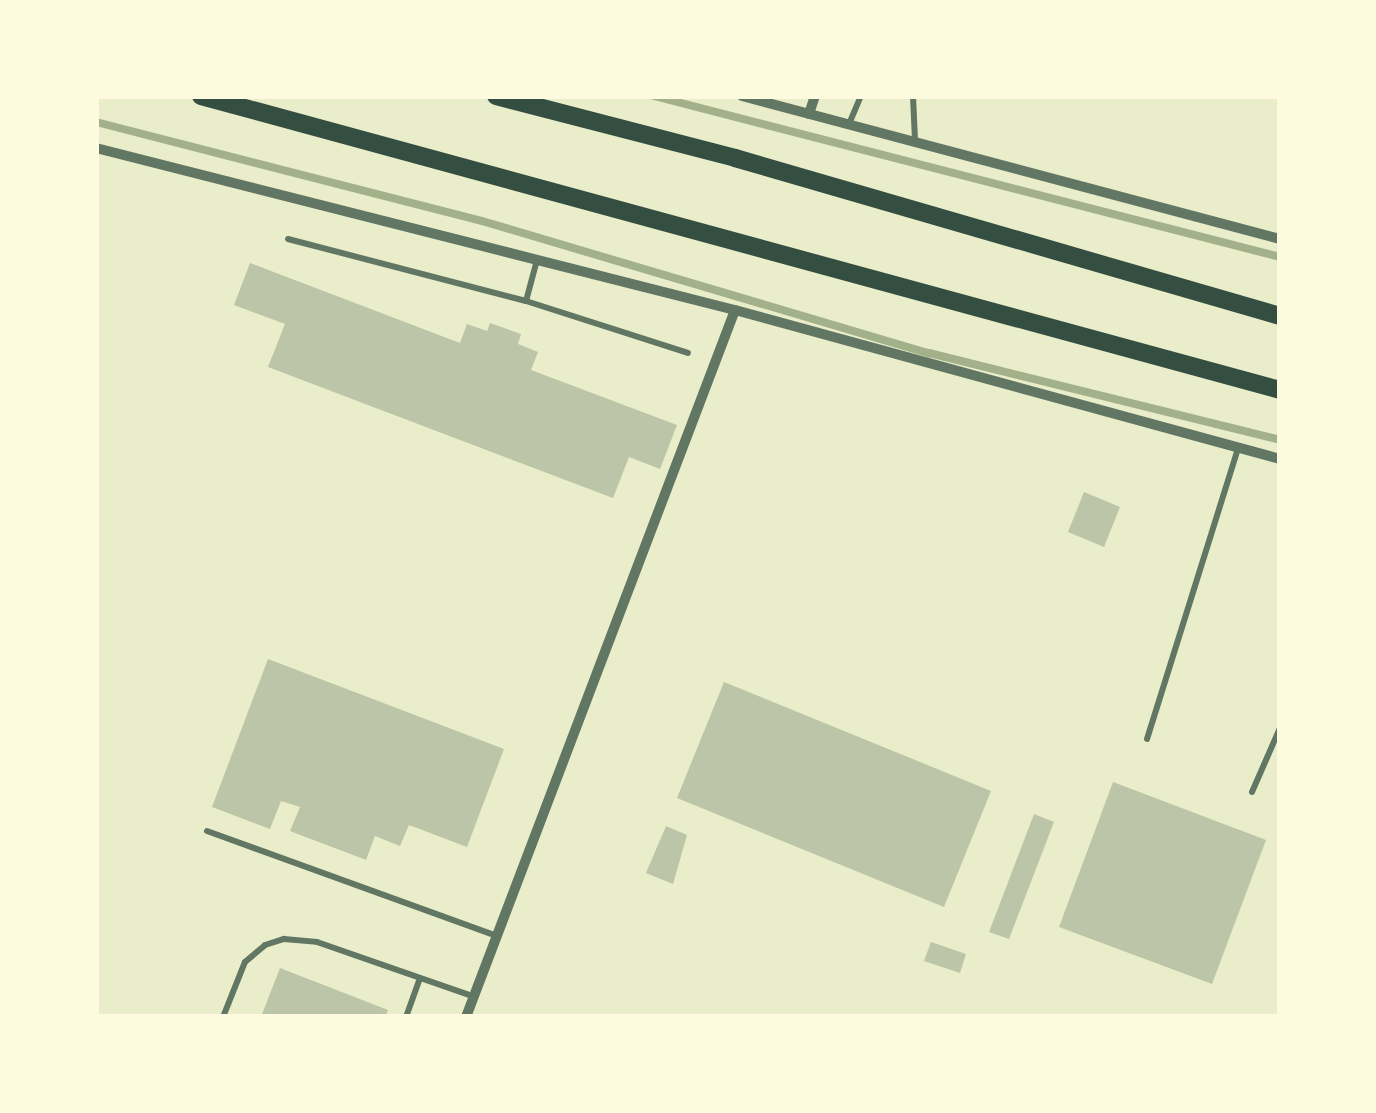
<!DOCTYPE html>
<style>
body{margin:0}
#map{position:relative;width:1376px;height:1113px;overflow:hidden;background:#e9edc9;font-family:Montserrat,sans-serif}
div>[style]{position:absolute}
.stream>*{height:8px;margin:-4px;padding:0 4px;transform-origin:4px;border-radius:4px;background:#a3b18a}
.building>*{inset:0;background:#bcc5a7}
.service>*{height:6px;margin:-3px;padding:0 3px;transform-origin:3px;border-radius:3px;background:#617663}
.minor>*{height:10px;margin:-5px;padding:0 5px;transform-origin:5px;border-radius:5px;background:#617663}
.motorway>*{height:18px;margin:-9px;padding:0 9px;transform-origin:9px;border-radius:9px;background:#344e41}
span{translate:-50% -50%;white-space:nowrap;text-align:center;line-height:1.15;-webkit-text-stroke:12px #fefae0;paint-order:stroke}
.frame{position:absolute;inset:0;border:99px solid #fefae0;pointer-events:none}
</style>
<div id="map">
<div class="stream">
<div style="left:654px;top:96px;width:646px;rotate:14.42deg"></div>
<div style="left:96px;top:122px;width:398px;rotate:14.4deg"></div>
<div style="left:482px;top:221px;width:466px;rotate:16.5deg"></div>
<div style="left:929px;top:353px;width:362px;rotate:13.9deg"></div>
</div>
<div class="building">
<div style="clip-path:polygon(250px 263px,460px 343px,467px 324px,487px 331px,490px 323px,521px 334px,518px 344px,538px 352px,531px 370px,677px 425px,660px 469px,629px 457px,613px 498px,268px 367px,285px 324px,234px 305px)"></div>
<div style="clip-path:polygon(1084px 492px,1120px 507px,1104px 547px,1068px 532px)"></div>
<div style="clip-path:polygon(268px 659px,504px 749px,467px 847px,409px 825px,400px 846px,375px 836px,366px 860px,290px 831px,300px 807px,281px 801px,270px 829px,212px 807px)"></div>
<div style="clip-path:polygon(724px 682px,991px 791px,944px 907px,677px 798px)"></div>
<div style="clip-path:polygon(1113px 782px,1266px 840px,1212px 984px,1059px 927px)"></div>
<div style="clip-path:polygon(1034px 814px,1054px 822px,1009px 939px,989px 932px)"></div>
<div style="clip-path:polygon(666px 826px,687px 835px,673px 884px,646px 873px)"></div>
<div style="clip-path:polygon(931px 942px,966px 954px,960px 973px,924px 961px)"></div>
<div style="clip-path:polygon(280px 968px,388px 1010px,385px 1017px,261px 1017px)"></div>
</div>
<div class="service">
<div style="left:913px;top:96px;width:44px;rotate:87.4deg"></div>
<div style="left:849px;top:124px;width:30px;rotate:-67deg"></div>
<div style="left:288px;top:239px;width:246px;rotate:14.6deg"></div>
<div style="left:526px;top:301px;width:170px;rotate:17.8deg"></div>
<div style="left:526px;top:301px;width:42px;rotate:-75deg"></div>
<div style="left:1147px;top:739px;width:305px;rotate:-72.6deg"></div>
<div style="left:1252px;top:792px;width:70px;rotate:-66.4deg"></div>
<div style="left:207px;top:831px;width:308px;rotate:19.9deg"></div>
<div style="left:223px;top:1017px;width:59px;rotate:-68.2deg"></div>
<div style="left:245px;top:962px;width:26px;rotate:-40deg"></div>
<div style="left:265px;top:945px;width:20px;rotate:-18deg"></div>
<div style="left:284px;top:939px;width:33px;rotate:5deg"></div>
<div style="left:317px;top:942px;width:164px;rotate:19.2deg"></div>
<div style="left:406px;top:1017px;width:41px;rotate:-70.3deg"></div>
</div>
<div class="minor">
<div style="left:742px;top:96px;width:557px;rotate:14.89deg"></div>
<div style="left:809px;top:114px;width:19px;rotate:-72deg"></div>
<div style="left:96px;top:148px;width:659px;rotate:14.23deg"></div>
<div style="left:735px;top:310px;width:565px;rotate:15.29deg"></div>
<div style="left:466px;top:1017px;width:756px;rotate:-69.17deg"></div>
</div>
<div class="motorway">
<div style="left:201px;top:96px;width:1118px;rotate:15.24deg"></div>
<div style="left:496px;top:96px;width:247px;rotate:14.5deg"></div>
<div style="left:735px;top:158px;width:567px;rotate:16.17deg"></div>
</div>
<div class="frame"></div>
</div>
